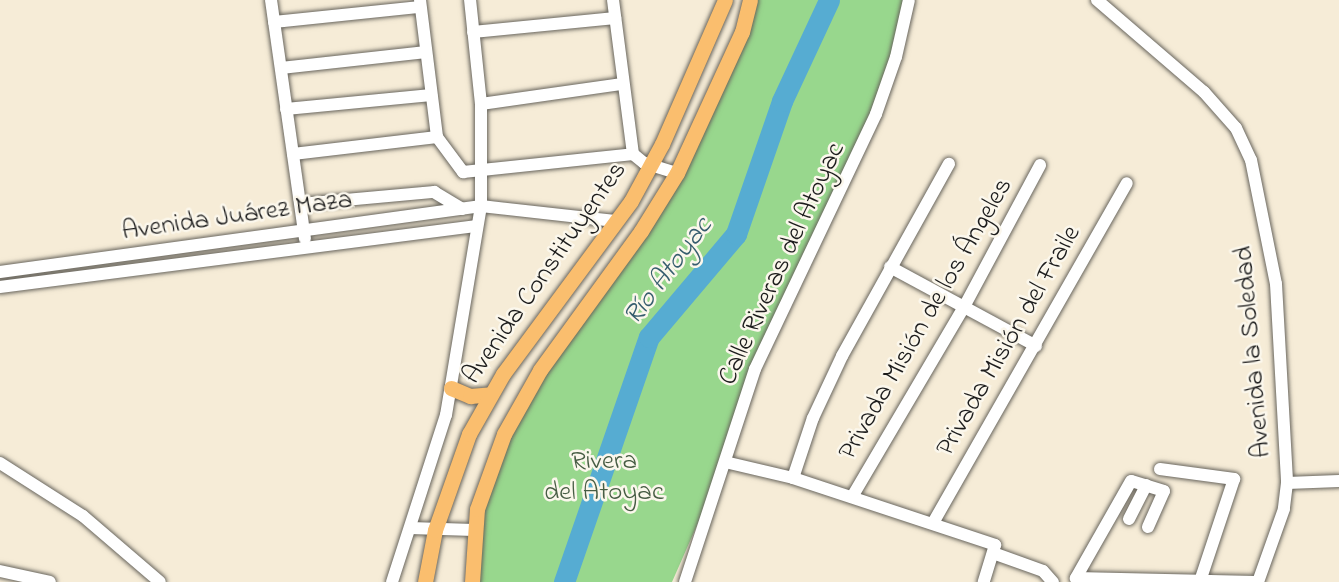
<!DOCTYPE html>
<meta charset="utf-8">
<style>
body{margin:0}
#map{position:relative;width:1339px;height:582px;overflow:hidden;background:#f6ecd7;font-family:"Indie Flower",sans-serif}
div>[style]{position:absolute}
.green>*{inset:0;background:#98d78d}
.river>*{height:21px;margin:-10.5px;padding:0 10.5px;transform-origin:10.5px;border-radius:10.5px;background:#56acd2}
.roads{filter:drop-shadow(0 0 2px #68655d) drop-shadow(0 0 2px #68655d)}
.minor>*{height:12px;margin:-6px;padding:0 6px;transform-origin:6px;border-radius:6px;background:#fff}
.major>*{height:15px;margin:-7.5px;padding:0 7.5px;transform-origin:7.5px;border-radius:7.5px;background:#fabe6e}
span{translate:-50% -50%;white-space:nowrap;text-align:center;line-height:1.15;-webkit-text-stroke:5px #fbf7ec;paint-order:stroke}
.street-label{font-size:27px;color:#1c1c1c}
.park-label{font-size:27px;color:#475d44}
.water-label{font-size:28px;color:#365d6e;font-style:italic}
</style>
<div id="map">
<div class="green">
<div style="clip-path:polygon(748px 0,907px 0,876px 114px,783px 304px,724px 464px,672px 582px,473px 582px,482px 490px,540px 370px,677px 173px)"></div>
</div>
<div class="river">
<div style="left:564px;top:582px;width:259px;rotate:-70.9deg"></div>
<div style="left:649px;top:337px;width:135px;rotate:-49.8deg"></div>
<div style="left:736px;top:234px;width:141px;rotate:-70.9deg"></div>
<div style="left:782px;top:101px;width:111px;rotate:-65deg"></div>
</div>
<div class="roads">
<div class="minor">
<div style="left:271px;top:0;width:241px;rotate:81.9deg"></div>
<div style="left:420px;top:0;width:138px;rotate:82.9deg"></div>
<div style="left:437px;top:137px;width:44px;rotate:53.4deg"></div>
<div style="left:463px;top:172px;width:171px;rotate:-6deg"></div>
<div style="left:613px;top:0;width:155px;rotate:82.6deg"></div>
<div style="left:633px;top:154px;width:14px;rotate:39deg"></div>
<div style="left:644px;top:163px;width:34px;rotate:17deg"></div>
<div style="left:1097px;top:0;width:141px;rotate:40.7deg"></div>
<div style="left:1204px;top:92px;width:48px;rotate:48.4deg"></div>
<div style="left:1236px;top:128px;width:35px;rotate:65deg"></div>
<div style="left:1251px;top:160px;width:126px;rotate:78.6deg"></div>
<div style="left:1276px;top:284px;width:199px;rotate:86.8deg"></div>
<div style="left:1287px;top:483px;width:26px;rotate:97deg"></div>
<div style="left:1284px;top:509px;width:77px;rotate:109.6deg"></div>
<div style="left:274px;top:22px;width:147px;rotate:-5.9deg"></div>
<div style="left:473px;top:32px;width:143px;rotate:-5.6deg"></div>
<div style="left:281px;top:68px;width:146px;rotate:-6.3deg"></div>
<div style="left:481px;top:104px;width:141px;rotate:-8.1deg"></div>
<div style="left:286px;top:109px;width:146px;rotate:-5.5deg"></div>
<div style="left:293px;top:154px;width:145px;rotate:-6.7deg"></div>
<div style="left:301px;top:204px;width:134px;rotate:-5.2deg"></div>
<div style="left:434px;top:192px;width:33px;rotate:31deg"></div>
<div style="left:890px;top:267px;width:166px;rotate:28.4deg"></div>
<div style="left:0;top:272px;width:486px;rotate:-7.8deg"></div>
<div style="left:481px;top:206px;width:135px;rotate:6.4deg"></div>
<div style="left:0;top:287px;width:481px;rotate:-7.3deg"></div>
<div style="left:725px;top:462px;width:70px;rotate:13.2deg"></div>
<div style="left:793px;top:478px;width:213px;rotate:18.3deg"></div>
<div style="left:995px;top:545px;width:39px;rotate:107deg"></div>
<div style="left:0;top:463px;width:98px;rotate:32.6deg"></div>
<div style="left:83px;top:516px;width:101px;rotate:40.6deg"></div>
<div style="left:1160px;top:469px;width:75px;rotate:7.7deg"></div>
<div style="left:1234px;top:479px;width:104px;rotate:108.4deg"></div>
<div style="left:793px;top:478px;width:63px;rotate:-71.6deg"></div>
<div style="left:813px;top:418px;width:68px;rotate:-64.9deg"></div>
<div style="left:842px;top:356px;width:220px;rotate:-60.9deg"></div>
<div style="left:1287px;top:483px;width:52px;rotate:-2.2deg"></div>
<div style="left:852px;top:497px;width:221px;rotate:-59.5deg"></div>
<div style="left:964px;top:307px;width:161px;rotate:-61.8deg"></div>
<div style="left:1129px;top:519px;width:38px;rotate:-63deg"></div>
<div style="left:933px;top:523px;width:391px;rotate:-60.3deg"></div>
<div style="left:1148px;top:527px;width:39px;rotate:-66deg"></div>
<div style="left:1164px;top:491px;width:34px;rotate:-163deg"></div>
<div style="left:1131px;top:481px;width:112px;rotate:119.6deg"></div>
<div style="left:1076px;top:578px;width:179px;rotate:1.3deg"></div>
<div style="left:410px;top:528px;width:64px;rotate:1.8deg"></div>
<div style="left:993px;top:553px;width:53px;rotate:19.8deg"></div>
<div style="left:1043px;top:571px;width:15px;rotate:48deg"></div>
<div style="left:0;top:571px;width:51px;rotate:12.4deg"></div>
<div style="left:392px;top:582px;width:176px;rotate:-72.1deg"></div>
<div style="left:446px;top:415px;width:212px;rotate:-80.5deg"></div>
<div style="left:481px;top:206px;width:102px;rotate:-90deg"></div>
<div style="left:481px;top:104px;width:105px;rotate:-96deg"></div>
<div style="left:685px;top:582px;width:224px;rotate:-71.8deg"></div>
<div style="left:755px;top:369px;width:282px;rotate:-64.6deg"></div>
<div style="left:876px;top:114px;width:60px;rotate:-70.7deg"></div>
<div style="left:896px;top:57px;width:58px;rotate:-77.2deg"></div>
</div>
<div class="major">
<div style="left:451px;top:388px;width:21px;rotate:23deg"></div>
<div style="left:470px;top:396px;width:21px;rotate:-5deg"></div>
<div style="left:425px;top:582px;width:53px;rotate:-79.1deg"></div>
<div style="left:435px;top:530px;width:102px;rotate:-70.5deg"></div>
<div style="left:469px;top:434px;width:69px;rotate:-60.5deg"></div>
<div style="left:503px;top:374px;width:215px;rotate:-53.5deg"></div>
<div style="left:631px;top:201px;width:65px;rotate:-61.5deg"></div>
<div style="left:662px;top:144px;width:157px;rotate:-66.4deg"></div>
<div style="left:472px;top:582px;width:73px;rotate:-86.1deg"></div>
<div style="left:477px;top:509px;width:80px;rotate:-70.2deg"></div>
<div style="left:504px;top:434px;width:73px;rotate:-60.6deg"></div>
<div style="left:540px;top:370px;width:172px;rotate:-54deg"></div>
<div style="left:641px;top:231px;width:68px;rotate:-58.2deg"></div>
<div style="left:677px;top:173px;width:155px;rotate:-65.3deg"></div>
<div style="left:742px;top:32px;width:33px;rotate:-76deg"></div>
</div>
</div>
<div class="street-label">
<span style="left:237px;top:216px;rotate:-8deg">Avenida Juárez Maza</span>
<span style="left:782px;top:264px;rotate:-65deg">Calle Riveras del Atoyac</span>
<span style="left:545px;top:273px;rotate:-55deg">Avenida Constituyentes</span>
<span style="left:926px;top:319px;rotate:-60deg">Privada Misión de los Ángeles</span>
<span style="left:1009px;top:341px;rotate:-60deg">Privada Misión del Fraile</span>
<span style="left:1253px;top:352px;rotate:-95deg">Avenida la Soledad</span>
</div>
<div class="park-label">
<span style="left:604px;top:477px">Rivera<br>del Atoyac</span>
</div>
<div class="water-label">
<span style="left:669px;top:272px;rotate:-53deg">Río Atoyac</span>
</div>
</div>
